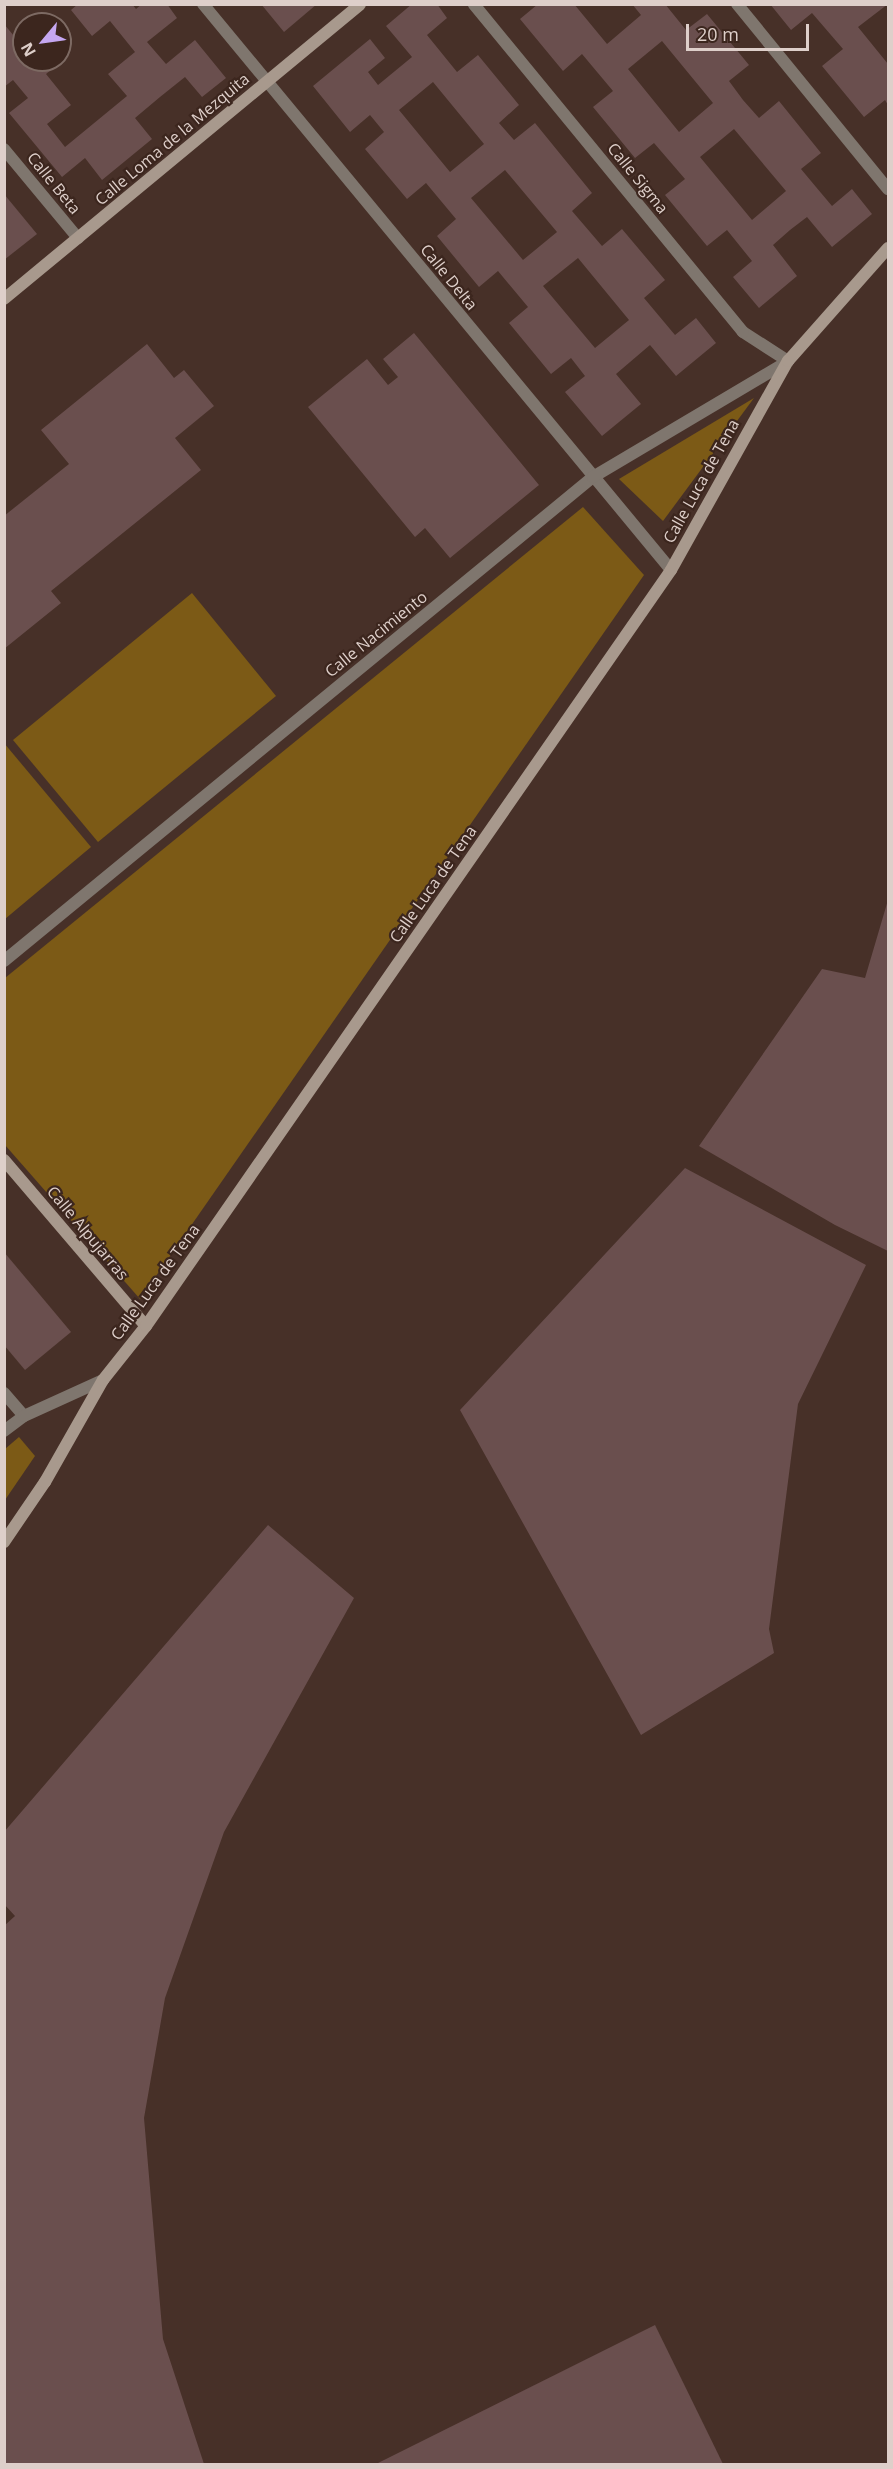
<!DOCTYPE html>
<style>
body{margin:0}
#map{position:relative;width:893px;height:2469px;overflow:hidden;background:#473028;font-family:"Open Sans",sans-serif}
div>[style]{position:absolute}
.green>*{inset:0;background:#7c5a16}
.building>*{inset:0;background:#6a4f4e}
.street>*{height:12px;margin:-6px;padding:0 6px;transform-origin:6px;border-radius:6px;background:#7f766e}
.secondary>*{height:12px;margin:-6px;padding:0 6px;transform-origin:6px;border-radius:6px;background:#a8998d}
span{translate:-50% -50%;white-space:nowrap;text-align:center;line-height:1.15;-webkit-text-stroke:4.5px #3c261e;paint-order:stroke}
.street-label{font-size:16px;color:#decfca}
.frame{position:absolute;inset:0;border:6px solid #decfca;pointer-events:none}
.north{position:absolute;left:12px;top:12px;width:60px;height:60px;box-sizing:border-box;background:#3c261e;border:2px solid #7d6a63;border-radius:50%;rotate:241deg;font-size:16px;font-weight:700;line-height:24px;text-align:center;color:#decfca}
.north::after{content:'';display:block;margin:auto;width:21px;height:27px;background:#c5a7f1;clip-path:polygon(50% 0,100% 100%,50% 72%,0 100%)}
.scale{position:absolute;left:686px;top:24px;width:123px;height:27px;box-sizing:border-box;border:3px solid #decfca;border-top:0;padding-left:8px;font-size:18px;line-height:21px;white-space:nowrap;color:#decfca;-webkit-text-stroke:4px #3c261e;paint-order:stroke}
</style>
<div id="map">
<div class="green">
<div style="clip-path:polygon(754px 398px,663px 521px,619px 479px)"></div>
<div style="clip-path:polygon(583px 507px,644px 575px,140px 1299px,5px 1145px,5px 978px)"></div>
<div style="clip-path:polygon(192px 593px,276px 696px,98px 842px,13px 740px)"></div>
<div style="clip-path:polygon(4px 743px,91px 847px,5px 919px,4px 919px)"></div>
<div style="clip-path:polygon(19px 1437px,35px 1456px,5px 1500px,5px 1449px)"></div>
</div>
<div class="building">
<div style="clip-path:polygon(78px 4px,132px 4px,136px 9px,142px 4px,167px 4px,177px 18px,147px 42px,166px 64px,195px 40px,226px 78px,202px 97px,185px 77px,160px 97px,135px 118px,152px 139px,102px 180px,85px 158px,62px 177px,9px 113px,28px 98px,13px 80px,4px 87px,4px 24px,24px 48px,24px 60px,63px 60px,46px 74px,71px 105px,47px 124px,65px 147px,127px 96px,108px 74px,135px 52px,110px 21px,92px 36px,71px 10px)"></div>
<div style="clip-path:polygon(261px 4px,317px 4px,284px 32px)"></div>
<div style="clip-path:polygon(evenodd,412px 4px,437px 4px,447px 18px,427px 35px,457px 72px,478px 55px,519px 105px,499px 123px,514px 140px,535px 123px,592px 193px,572px 211px,602px 246px,622px 229px,665px 280px,644px 298px,675px 335px,696px 318px,716px 343px,676px 376px,650px 345px,616px 374px,641px 404px,602px 436px,565px 392px,585px 376px,571px 358px,551px 374px,509px 323px,528px 307px,498px 271px,479px 287px,437px 236px,456px 219px,426px 183px,407px 199px,365px 149px,384px 132px,370px 115px,350px 132px,313px 86px,370px 39px,385px 58px,368px 72px,378px 85px,412px 57px,386px 26px,412px 4px,433px 82px,484px 144px,450px 172px,399px 110px,433px 82px,412px 4px,505px 170px,557px 232px,523px 260px,471px 198px,505px 170px,412px 4px,578px 258px,629px 320px,595px 348px,543px 286px,578px 258px)"></div>
<div style="clip-path:polygon(evenodd,538px 4px,574px 4px,607px 44px,641px 15px,632px 4px,665px 4px,686px 30px,707px 14px,749px 65px,729px 81px,743px 100px,759px 118px,779px 101px,821px 153px,801px 169px,816px 187px,832px 206px,852px 189px,872px 214px,832px 247px,807px 217px,790px 230px,773px 245px,797px 276px,759px 308px,733px 277px,752px 261px,727px 230px,707px 246px,665px 195px,685px 179px,654px 143px,635px 158px,593px 107px,613px 91px,582px 54px,563px 71px,520px 19px,538px 4px,662px 41px,713px 103px,679px 132px,628px 69px,662px 41px,538px 4px,734px 129px,786px 191px,752px 220px,700px 157px,734px 129px)"></div>
<div style="clip-path:polygon(770px 4px,888px 4px,858px 27px,888px 64px,888px 105px,885px 100px,864px 117px,822px 66px,843px 49px,812px 13px,791px 30px)"></div>
<div style="clip-path:polygon(4px 194px,37px 234px,4px 260px)"></div>
<div style="clip-path:polygon(414px 333px,539px 485px,450px 558px,425px 528px,415px 537px,308px 407px,367px 359px,388px 385px,398px 377px,383px 359px)"></div>
<div style="clip-path:polygon(147px 344px,174px 378px,184px 370px,214px 406px,175px 438px,201px 470px,51px 591px,61px 603px,4px 649px,4px 516px,69px 464px,41px 430px)"></div>
<div style="clip-path:polygon(888px 900px,888px 1251px,835px 1225px,699px 1146px,822px 969px,865px 978px)"></div>
<div style="clip-path:polygon(685px 1168px,866px 1265px,798px 1404px,769px 1629px,774px 1653px,641px 1735px,460px 1410px)"></div>
<div style="clip-path:polygon(4px 1252px,71px 1332px,25px 1370px,4px 1345px)"></div>
<div style="clip-path:polygon(268px 1525px,354px 1598px,224px 1832px,165px 1998px,144px 2118px,163px 2339px,204px 2464px,4px 2464px,4px 1926px,15px 1916px,4px 1904px,4px 1832px)"></div>
<div style="clip-path:polygon(655px 2325px,723px 2464px,376px 2464px)"></div>
</div>
<div class="street">
<div style="left:203px;top:4px;width:734px;rotate:50.41deg"></div>
<div style="left:737px;top:4px;width:239px;rotate:50.8deg"></div>
<div style="left:4px;top:149px;width:116px;rotate:50.3deg"></div>
<div style="left:4px;top:961px;width:762px;rotate:-39.41deg"></div>
<div style="left:593px;top:477px;width:227px;rotate:-30.7deg"></div>
<div style="left:788px;top:361px;width:54px;rotate:-147.2deg"></div>
<div style="left:743px;top:332px;width:424px;rotate:-129.4deg"></div>
<div style="left:4px;top:1393px;width:30px;rotate:49deg"></div>
<div style="left:4px;top:1431px;width:25px;rotate:-37deg"></div>
<div style="left:24px;top:1416px;width:87px;rotate:-24.5deg"></div>
</div>
<div class="secondary">
<div style="left:4px;top:299px;width:462px;rotate:-39.6deg"></div>
<div style="left:4px;top:1160px;width:218px;rotate:49.5deg"></div>
<div style="left:4px;top:1542px;width:73px;rotate:-55.7deg"></div>
<div style="left:45px;top:1482px;width:117px;rotate:-60.4deg"></div>
<div style="left:103px;top:1380px;width:69px;rotate:-51.5deg"></div>
<div style="left:146px;top:1326px;width:920px;rotate:-55.22deg"></div>
<div style="left:671px;top:570px;width:240px;rotate:-60.8deg"></div>
<div style="left:788px;top:361px;width:151px;rotate:-48.5deg"></div>
</div>
<div class="street-label">
<span style="left:172px;top:139px;rotate:-40deg">Calle Loma de la Mezquita</span>
<span style="left:638px;top:178px;rotate:51deg">Calle Sigma</span>
<span style="left:54px;top:183px;rotate:51deg">Calle Beta</span>
<span style="left:449px;top:277px;rotate:51deg">Calle Delta</span>
<span style="left:701px;top:481px;rotate:-61deg">Calle Luca de Tena</span>
<span style="left:376px;top:634px;rotate:-39deg">Calle Nacimiento</span>
<span style="left:433px;top:884px;rotate:-55deg">Calle Luca de Tena</span>
<span style="left:88px;top:1233px;rotate:50deg">Calle Alpujarras</span>
<span style="left:155px;top:1282px;rotate:-54deg">Calle Luca de Tena</span>
</div>
<div class="frame"></div>
<div class="north">N</div>
<div class="scale">20 m</div>
</div>
